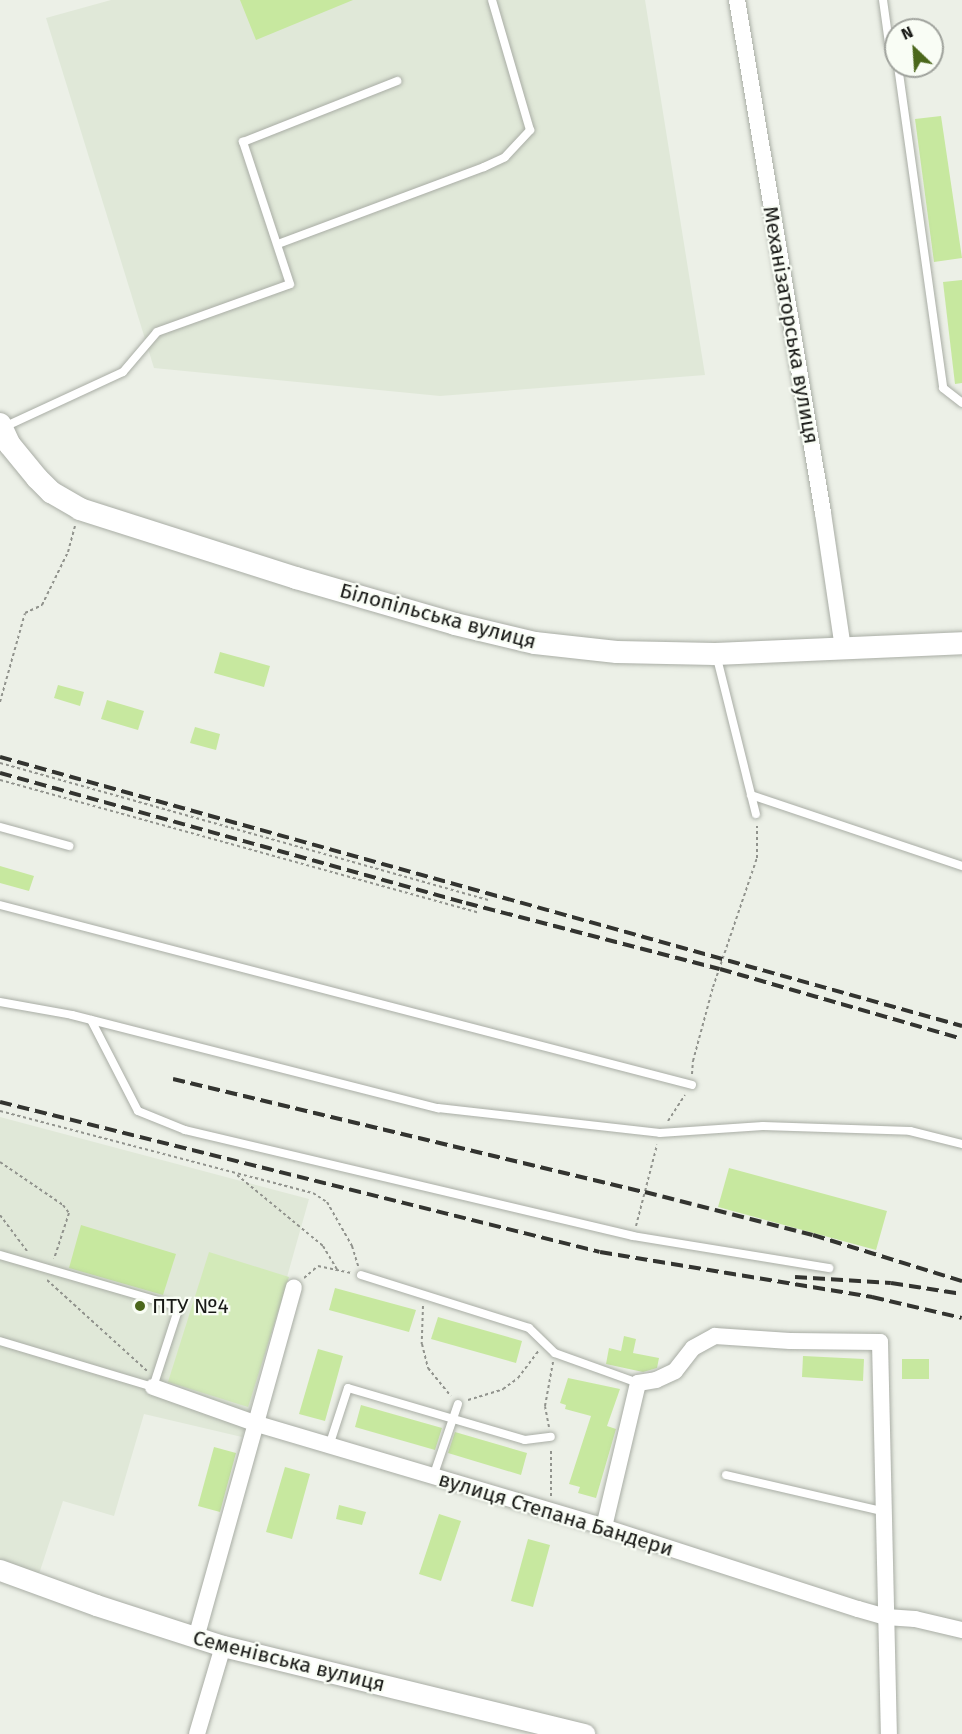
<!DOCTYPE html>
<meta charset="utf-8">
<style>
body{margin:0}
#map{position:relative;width:962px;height:1734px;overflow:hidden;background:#ecf0e7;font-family:"Fira Sans",sans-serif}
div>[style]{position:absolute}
.built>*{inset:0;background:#e0e8d8}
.green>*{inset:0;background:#d3eab9}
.building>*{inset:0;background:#c7e89f}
.path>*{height:2px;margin-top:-1px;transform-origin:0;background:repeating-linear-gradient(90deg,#91938d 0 3px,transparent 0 6px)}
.roads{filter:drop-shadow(0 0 2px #a9ada5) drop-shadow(0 0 2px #a9ada5)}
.service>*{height:8px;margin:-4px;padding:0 4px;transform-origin:4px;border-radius:4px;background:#fff}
.minor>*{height:16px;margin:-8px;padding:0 8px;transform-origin:8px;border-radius:8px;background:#fff}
.tertiary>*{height:21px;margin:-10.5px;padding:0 10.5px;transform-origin:10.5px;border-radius:10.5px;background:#fff}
.secondary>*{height:22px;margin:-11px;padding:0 11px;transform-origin:11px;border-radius:11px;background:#fff}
.rail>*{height:4px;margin-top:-2px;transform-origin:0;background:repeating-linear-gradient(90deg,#333430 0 12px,transparent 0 18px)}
.dots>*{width:16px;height:16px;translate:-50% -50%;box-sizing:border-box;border:3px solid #f9fdf5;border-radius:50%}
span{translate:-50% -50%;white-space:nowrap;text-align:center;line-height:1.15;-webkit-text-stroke:4.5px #f9fdf5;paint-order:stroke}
.street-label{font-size:21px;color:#181916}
.poi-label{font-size:21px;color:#181916}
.left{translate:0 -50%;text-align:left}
.north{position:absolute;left:884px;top:18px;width:60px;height:60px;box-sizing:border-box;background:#f9fdf5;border:2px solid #9fa29c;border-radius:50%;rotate:335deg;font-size:16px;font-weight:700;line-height:24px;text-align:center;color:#181916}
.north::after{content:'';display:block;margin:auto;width:21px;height:27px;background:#4b671b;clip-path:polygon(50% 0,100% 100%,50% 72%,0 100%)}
</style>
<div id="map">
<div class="built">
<div style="clip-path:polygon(111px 0,645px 0,705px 375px,440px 396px,154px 368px,46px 18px)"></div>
<div style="clip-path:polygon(0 1117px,309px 1199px,242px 1437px,144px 1414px,114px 1516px,63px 1501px,39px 1574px,0 1561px)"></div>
</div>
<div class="green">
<div style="clip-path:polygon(209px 1252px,289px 1277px,248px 1407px,168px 1382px)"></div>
</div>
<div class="building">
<div style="clip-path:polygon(240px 0,353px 0,256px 40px)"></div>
<div style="clip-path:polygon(941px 116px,962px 258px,934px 262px,915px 119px)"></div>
<div style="clip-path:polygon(962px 280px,962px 383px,955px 384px,943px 282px)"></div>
<div style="clip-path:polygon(220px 652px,270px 666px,264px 687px,214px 673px)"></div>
<div style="clip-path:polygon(58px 685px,84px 692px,80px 706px,54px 698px)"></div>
<div style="clip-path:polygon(107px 700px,144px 711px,138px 730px,101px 719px)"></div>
<div style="clip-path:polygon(195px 727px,220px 734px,216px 750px,190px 743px)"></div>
<div style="clip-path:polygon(0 866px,34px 876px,29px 891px,0 883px)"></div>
<div style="clip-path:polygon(729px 1168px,887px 1211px,876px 1250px,718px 1207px)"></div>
<div style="clip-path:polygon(81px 1225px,176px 1254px,163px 1295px,69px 1268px)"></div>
<div style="clip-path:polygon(335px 1288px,416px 1310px,409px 1332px,329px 1310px)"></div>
<div style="clip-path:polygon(438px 1317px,522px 1341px,516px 1363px,431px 1339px)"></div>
<div style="clip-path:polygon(624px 1336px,636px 1339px,633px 1353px,659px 1358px,657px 1368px,643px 1372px,606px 1364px,609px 1348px,621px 1351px)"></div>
<div style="clip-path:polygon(318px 1349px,343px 1356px,325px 1421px,299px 1414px)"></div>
<div style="clip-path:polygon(803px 1356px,864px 1359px,863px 1381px,802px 1377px)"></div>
<div style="clip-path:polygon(902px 1359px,929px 1359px,929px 1379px,902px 1379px)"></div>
<div style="clip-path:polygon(568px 1378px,620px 1389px,607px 1426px,616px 1429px,596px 1498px,578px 1493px,580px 1487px,569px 1484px,591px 1416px,565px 1409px,566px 1405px,560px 1403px)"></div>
<div style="clip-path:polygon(361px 1405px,442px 1428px,435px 1450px,355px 1427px)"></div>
<div style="clip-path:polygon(455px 1432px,527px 1453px,521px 1475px,448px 1453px)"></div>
<div style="clip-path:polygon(214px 1447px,236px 1453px,220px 1512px,198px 1506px)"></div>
<div style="clip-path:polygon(285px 1467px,310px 1474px,292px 1539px,266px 1532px)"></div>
<div style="clip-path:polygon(339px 1505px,366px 1512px,362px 1525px,336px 1519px)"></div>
<div style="clip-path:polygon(439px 1514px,461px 1521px,441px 1581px,419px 1574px)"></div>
<div style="clip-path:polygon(528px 1539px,550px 1545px,533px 1607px,511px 1601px)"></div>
</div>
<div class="path">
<div style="left:0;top:702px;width:92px;rotate:-74.3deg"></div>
<div style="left:25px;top:613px;width:19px;rotate:-25deg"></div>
<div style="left:42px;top:605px;width:59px;rotate:-63.9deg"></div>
<div style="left:68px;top:552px;width:27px;rotate:-75deg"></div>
<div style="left:0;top:763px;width:507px;rotate:15.68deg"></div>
<div style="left:0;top:780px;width:496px;rotate:15.5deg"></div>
<div style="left:692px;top:1074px;width:13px;rotate:-86deg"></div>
<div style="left:693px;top:1061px;width:77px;rotate:-74.9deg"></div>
<div style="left:713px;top:987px;width:136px;rotate:-71.2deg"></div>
<div style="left:757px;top:858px;width:32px;rotate:-90deg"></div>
<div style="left:0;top:1111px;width:324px;rotate:14.7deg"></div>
<div style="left:313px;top:1193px;width:17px;rotate:33deg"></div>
<div style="left:327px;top:1202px;width:51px;rotate:60.4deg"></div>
<div style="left:352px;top:1246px;width:21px;rotate:73deg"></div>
<div style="left:668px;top:1121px;width:31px;rotate:-57deg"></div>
<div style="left:0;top:1162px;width:76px;rotate:34.3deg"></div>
<div style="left:63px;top:1205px;width:10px;rotate:53deg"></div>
<div style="left:69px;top:1213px;width:48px;rotate:108.1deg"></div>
<div style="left:237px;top:1175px;width:112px;rotate:39.5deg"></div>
<div style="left:323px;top:1246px;width:27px;rotate:59deg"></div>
<div style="left:0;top:1215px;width:45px;rotate:53.1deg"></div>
<div style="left:636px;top:1226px;width:84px;rotate:-75.5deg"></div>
<div style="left:304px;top:1278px;width:18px;rotate:-41deg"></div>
<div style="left:318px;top:1266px;width:34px;rotate:12deg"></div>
<div style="left:47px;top:1280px;width:135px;rotate:42.3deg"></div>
<div style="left:423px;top:1306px;width:38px;rotate:92deg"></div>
<div style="left:422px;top:1344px;width:25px;rotate:76deg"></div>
<div style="left:428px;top:1368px;width:36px;rotate:51deg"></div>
<div style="left:468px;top:1400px;width:37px;rotate:-17deg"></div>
<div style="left:503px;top:1389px;width:19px;rotate:-36deg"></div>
<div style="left:518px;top:1378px;width:35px;rotate:-53deg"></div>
<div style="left:549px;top:1427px;width:21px;rotate:-101deg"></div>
<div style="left:545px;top:1406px;width:45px;rotate:-79.7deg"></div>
<div style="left:551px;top:1496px;width:48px;rotate:-90deg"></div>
</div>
<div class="roads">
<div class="service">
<div style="left:883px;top:0;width:43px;rotate:82.1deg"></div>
<div style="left:889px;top:43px;width:17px;rotate:65deg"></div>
<div style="left:898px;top:66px;width:325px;rotate:82deg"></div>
<div style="left:943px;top:388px;width:24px;rotate:38deg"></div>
<div style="left:278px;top:244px;width:220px;rotate:-20.5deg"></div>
<div style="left:484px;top:167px;width:23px;rotate:-25deg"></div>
<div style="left:505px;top:157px;width:37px;rotate:-47deg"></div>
<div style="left:530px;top:130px;width:135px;rotate:-106.3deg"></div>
<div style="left:2px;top:428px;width:133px;rotate:-24.8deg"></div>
<div style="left:123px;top:372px;width:52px;rotate:-49.6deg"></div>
<div style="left:157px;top:332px;width:141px;rotate:-19.8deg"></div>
<div style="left:290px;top:284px;width:150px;rotate:-108.3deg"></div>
<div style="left:243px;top:142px;width:166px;rotate:-21.6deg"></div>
<div style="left:716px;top:654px;width:165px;rotate:76deg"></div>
<div style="left:751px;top:795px;width:223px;rotate:18.6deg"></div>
<div style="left:0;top:827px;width:72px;rotate:15.4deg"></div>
<div style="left:0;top:905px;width:715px;rotate:14.58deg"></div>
<div style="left:0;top:1002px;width:73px;rotate:10.2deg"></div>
<div style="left:72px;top:1015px;width:378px;rotate:14.3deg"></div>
<div style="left:438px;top:1108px;width:223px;rotate:6.4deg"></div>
<div style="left:660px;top:1133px;width:103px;rotate:-3.9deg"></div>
<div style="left:763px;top:1126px;width:147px;rotate:1.9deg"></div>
<div style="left:910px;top:1131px;width:54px;rotate:14deg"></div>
<div style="left:91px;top:1020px;width:102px;rotate:62.7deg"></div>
<div style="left:138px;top:1111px;width:51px;rotate:22deg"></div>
<div style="left:185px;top:1130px;width:460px;rotate:13.3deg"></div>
<div style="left:633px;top:1236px;width:199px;rotate:9.3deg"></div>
<div style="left:0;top:1255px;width:186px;rotate:16.2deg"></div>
<div style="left:179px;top:1307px;width:84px;rotate:108deg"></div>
<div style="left:153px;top:1387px;width:160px;rotate:-163.3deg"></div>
<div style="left:361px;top:1275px;width:176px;rotate:17.5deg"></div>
<div style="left:529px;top:1328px;width:36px;rotate:44deg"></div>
<div style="left:555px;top:1353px;width:88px;rotate:19.9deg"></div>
<div style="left:329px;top:1446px;width:61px;rotate:-71.9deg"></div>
<div style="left:348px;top:1388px;width:184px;rotate:16.4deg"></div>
<div style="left:525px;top:1440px;width:26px;rotate:-7deg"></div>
<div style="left:726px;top:1475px;width:164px;rotate:13deg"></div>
<div style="left:433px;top:1477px;width:77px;rotate:-71.1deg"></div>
</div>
<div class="minor">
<div style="left:737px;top:0;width:520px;rotate:80.48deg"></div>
<div style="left:823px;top:513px;width:137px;rotate:81.6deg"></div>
<div style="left:153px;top:1387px;width:107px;rotate:19.6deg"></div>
<div style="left:254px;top:1423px;width:365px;rotate:16.5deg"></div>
<div style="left:604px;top:1527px;width:267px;rotate:17.9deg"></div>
<div style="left:858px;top:1609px;width:29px;rotate:16deg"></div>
<div style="left:886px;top:1617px;width:29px;rotate:4deg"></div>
<div style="left:915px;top:1619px;width:48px;rotate:13.2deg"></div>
<div style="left:604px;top:1527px;width:148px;rotate:-76.7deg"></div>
<div style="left:638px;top:1383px;width:18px;rotate:-9deg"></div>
<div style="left:656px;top:1380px;width:21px;rotate:-25deg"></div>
<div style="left:675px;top:1371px;width:29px;rotate:-52deg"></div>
<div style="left:693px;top:1348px;width:25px;rotate:-29deg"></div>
<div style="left:715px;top:1336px;width:75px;rotate:3.8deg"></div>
<div style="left:790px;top:1341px;width:90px;rotate:0.6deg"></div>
<div style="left:880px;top:1342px;width:392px;rotate:88.7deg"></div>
<div style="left:196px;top:1638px;width:364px;rotate:-74.4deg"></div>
<div style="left:197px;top:1734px;width:92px;rotate:-73.5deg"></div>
</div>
<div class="tertiary">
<div style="left:0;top:1570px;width:102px;rotate:20deg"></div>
<div style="left:96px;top:1605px;width:133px;rotate:17.9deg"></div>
<div style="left:223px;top:1646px;width:372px;rotate:13.7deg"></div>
</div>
<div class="secondary">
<div style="left:0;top:424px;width:23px;rotate:65deg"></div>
<div style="left:10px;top:445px;width:43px;rotate:50.7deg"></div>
<div style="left:37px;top:478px;width:20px;rotate:45deg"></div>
<div style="left:51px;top:492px;width:34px;rotate:30deg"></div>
<div style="left:80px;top:509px;width:227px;rotate:17.7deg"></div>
<div style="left:296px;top:578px;width:166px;rotate:16.1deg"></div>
<div style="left:455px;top:624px;width:82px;rotate:13.4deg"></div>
<div style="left:535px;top:643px;width:82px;rotate:6.3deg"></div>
<div style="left:617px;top:652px;width:98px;rotate:1.2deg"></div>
<div style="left:715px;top:654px;width:247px;rotate:-2.5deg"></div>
</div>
</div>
<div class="rail">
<div style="left:0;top:757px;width:999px;rotate:15.62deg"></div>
<div style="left:0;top:773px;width:484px;rotate:15.6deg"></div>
<div style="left:466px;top:903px;width:262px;rotate:14.6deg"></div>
<div style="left:720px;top:969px;width:252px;rotate:16.1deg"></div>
<div style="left:173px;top:1079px;width:485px;rotate:13.5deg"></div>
<div style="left:645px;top:1192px;width:173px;rotate:14.4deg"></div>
<div style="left:813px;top:1235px;width:156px;rotate:17.2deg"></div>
<div style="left:0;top:1102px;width:618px;rotate:14.04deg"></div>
<div style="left:600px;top:1252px;width:276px;rotate:9.4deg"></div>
<div style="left:872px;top:1297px;width:92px;rotate:13.1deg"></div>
<div style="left:795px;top:1277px;width:96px;rotate:3.6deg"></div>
<div style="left:891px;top:1283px;width:72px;rotate:8.8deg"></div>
</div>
<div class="dots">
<div style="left:140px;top:1306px;background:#4b671b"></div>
</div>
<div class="street-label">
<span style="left:791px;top:325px;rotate:80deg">Механізаторська вулиця</span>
<span style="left:438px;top:616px;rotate:15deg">Білопільська вулиця</span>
<span style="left:556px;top:1514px;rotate:17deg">вулиця Степана Бандери</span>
<span style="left:289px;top:1661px;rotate:14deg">Семенівська вулиця</span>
</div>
<div class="poi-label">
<span class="left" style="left:152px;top:1306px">ПТУ №4</span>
</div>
<div class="north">N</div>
</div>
